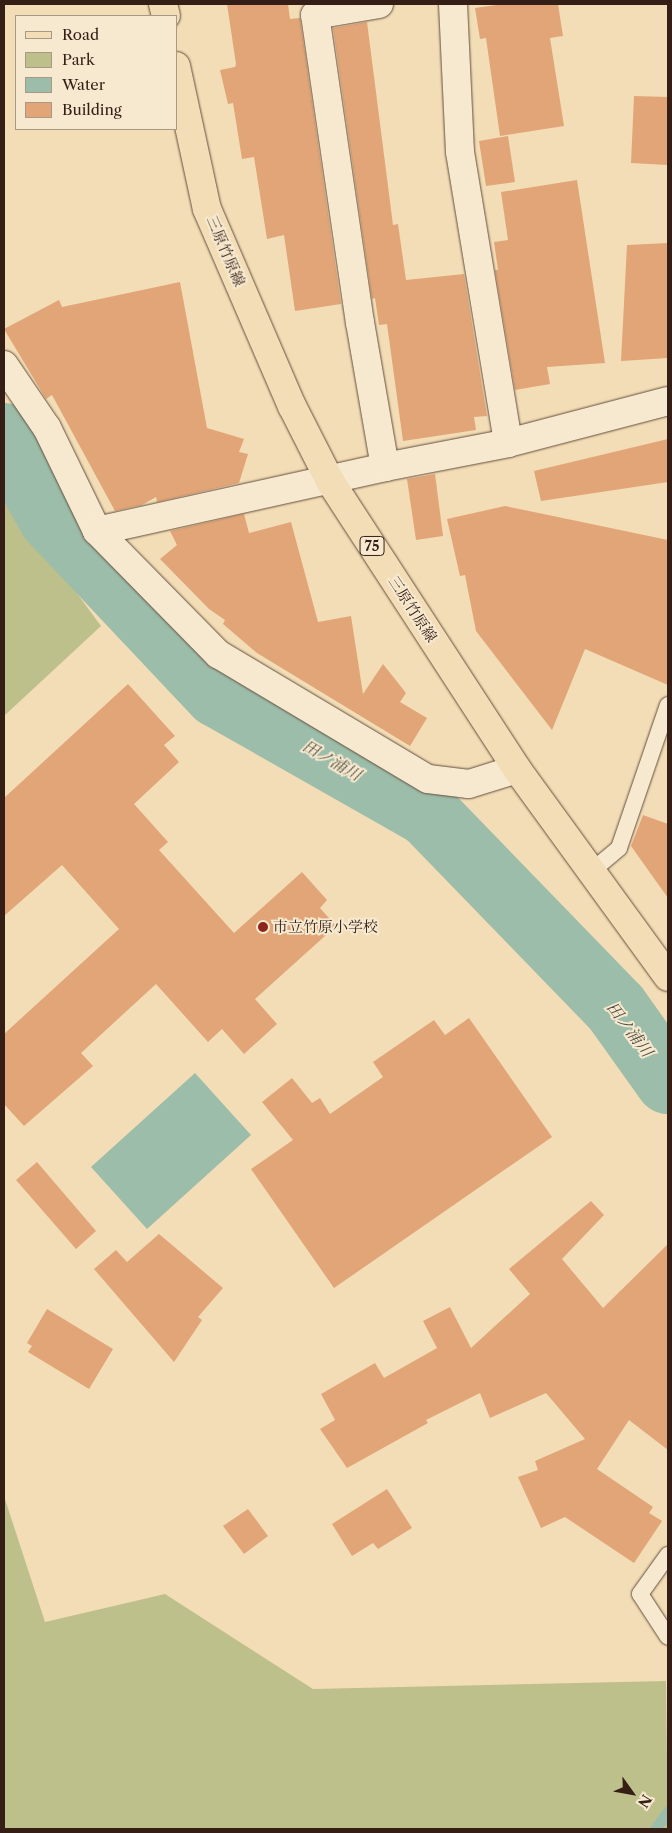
<!DOCTYPE html>
<meta charset="utf-8">
<style>
body{margin:0}
#map{position:relative;width:672px;height:1833px;overflow:hidden;background:#f2ddb6;font-family:"Libre Caslon Text","Noto Serif JP",serif}
div>[style]{position:absolute}
.green>*{inset:0;background:#bec08c}
.water>*{inset:0;background:#9cbda9}
.stream>*{height:11px;margin:-5.5px;padding:0 5.5px;transform-origin:5.5px;border-radius:5.5px;background:#9cbda9}
.river>*{height:66px;margin:-33px;padding:0 33px;transform-origin:33px;border-radius:33px;background:#9cbda9}
.building>*{inset:0;background:#e2a578}
.roads{filter:drop-shadow(0 0 1px #644e3d) drop-shadow(0 0 1px #644e3d)}
.lane>*{height:16px;margin:-8px;padding:0 8px;transform-origin:8px;border-radius:8px;background:#f7e9d0}
.street>*{height:28px;margin:-14px;padding:0 14px;transform-origin:14px;border-radius:14px;background:#f7e9d0}
.primary>*{height:28px;margin:-14px;padding:0 14px;transform-origin:14px;border-radius:14px;background:#f2ddb6}
.dots>*{width:14px;height:14px;translate:-50% -50%;box-sizing:border-box;border:2px solid #f7e9d0;border-radius:50%}
span{translate:-50% -50%;white-space:nowrap;text-align:center;line-height:1.15;-webkit-text-stroke:4px #f7e9d0;paint-order:stroke}
.shield-label span{padding:1px 4px;background:#f7e9d0;border:1px solid;border-radius:4px;-webkit-text-stroke-width:0}
.shield-label{font-size:14px;color:#341e15;font-weight:700}
.street-label{font-size:15px;color:#341e15}
.poi-label{font-size:15px;color:#341e15}
.left{translate:0 -50%;text-align:left}
.water-label{font-size:16px;color:#534e41;font-style:italic}
.frame{position:absolute;inset:0;border:5px solid #341e15;pointer-events:none}
.legend{position:absolute;left:15px;top:15px;width:162px;height:115px;box-sizing:border-box;background:#f7e9d0;border:1px solid #a99885;margin:0;padding:6px 9px;list-style:none;font-size:15px;color:#341e15}
.legend li{display:flex;align-items:center;gap:10px;height:25px}
.legend b{width:25px;border:1px solid #a99885}
.north{position:absolute;left:607px;top:1768px;width:50px;height:50px;-webkit-text-stroke:4px #f7e9d0;paint-order:stroke;rotate:122deg;font-size:14px;font-weight:700;line-height:20px;text-align:center;color:#341e15}
.north::after{content:'';display:block;margin:auto;width:18px;height:22px;background:#341e15;clip-path:polygon(50% 0,100% 100%,50% 72%,0 100%)}
</style>
<div id="map">
<div class="green">
<div style="clip-path:polygon(4px 494px,101px 626px,4px 716px)"></div>
<div style="clip-path:polygon(4px 1496px,45px 1622px,165px 1594px,313px 1689px,666px 1681px,668px 1829px,4px 1829px)"></div>
</div>
<div class="water">
<div style="clip-path:polygon(195px 1073px,251px 1135px,147px 1229px,91px 1167px)"></div>
</div>
<div class="stream">
<div style="left:655px;top:1829px;width:22px;rotate:-54deg"></div>
</div>
<div class="river">
<div style="left:4px;top:436px;width:96px;rotate:60deg"></div>
<div style="left:52px;top:519px;width:241px;rotate:46.7deg"></div>
<div style="left:217px;top:694px;width:243px;rotate:29.6deg"></div>
<div style="left:428px;top:814px;width:270px;rotate:45.9deg"></div>
<div style="left:616px;top:1008px;width:90px;rotate:54.5deg"></div>
</div>
<div class="building">
<div style="clip-path:polygon(227px 4px,288px 4px,290px 19px,300px 18px,341px 304px,295px 311px,284px 235px,267px 239px,254px 157px,242px 159px,233px 103px,228px 104px,220px 70px,235px 67px,236px 64px)"></div>
<div style="clip-path:polygon(504px 4px,558px 4px,563px 36px,550px 38px,564px 126px,500px 136px,486px 38px,480px 39px,475px 8px)"></div>
<div style="clip-path:polygon(367px 22px,393px 225px,398px 224px,406px 280px,464px 274px,487px 416px,474px 417px,476px 430px,403px 441px,387px 324px,379px 325px,375px 298px,372px 299px,333px 28px)"></div>
<div style="clip-path:polygon(634px 96px,668px 97px,668px 165px,631px 163px)"></div>
<div style="clip-path:polygon(508px 136px,515px 182px,486px 186px,479px 141px)"></div>
<div style="clip-path:polygon(577px 180px,605px 363px,547px 367px,550px 384px,515px 390px,495px 270px,498px 270px,494px 242px,508px 240px,501px 192px)"></div>
<div style="clip-path:polygon(668px 243px,668px 358px,621px 361px,627px 245px)"></div>
<div style="clip-path:polygon(180px 282px,207px 428px,244px 439px,239px 452px,248px 454px,239px 483px,157px 502px,156px 497px,142px 505px,115px 511px,52px 395px,46px 399px,4px 329px,59px 300px,62px 307px)"></div>
<div style="clip-path:polygon(668px 439px,668px 482px,541px 501px,534px 471px)"></div>
<div style="clip-path:polygon(435px 474px,443px 536px,416px 540px,407px 479px)"></div>
<div style="clip-path:polygon(505px 506px,668px 540px,668px 685px,585px 649px,552px 730px,476px 631px,465px 575px,460px 576px,447px 519px)"></div>
<div style="clip-path:polygon(244px 514px,249px 533px,291px 522px,318px 622px,351px 616px,363px 694px,383px 664px,406px 693px,400px 702px,427px 718px,410px 746px,257px 653px,223px 624px,225px 620px,209px 609px,160px 559px,177px 545px,170px 531px)"></div>
<div style="clip-path:polygon(128px 684px,175px 736px,164px 745px,179px 762px,134px 804px,168px 842px,159px 850px,234px 933px,302px 872px,327px 900px,320px 908px,336px 926px,255px 999px,277px 1024px,244px 1054px,222px 1029px,208px 1042px,156px 984px,81px 1053px,93px 1066px,24px 1126px,4px 1104px,4px 1034px,119px 929px,62px 865px,4px 916px,4px 798px)"></div>
<div style="clip-path:polygon(643px 815px,668px 824px,668px 898px,631px 846px)"></div>
<div style="clip-path:polygon(469px 1018px,552px 1137px,334px 1288px,251px 1169px,293px 1140px,262px 1102px,292px 1078px,312px 1103px,320px 1098px,330px 1114px,383px 1077px,373px 1062px,434px 1020px,445px 1035px)"></div>
<div style="clip-path:polygon(37px 1162px,96px 1231px,76px 1249px,16px 1180px)"></div>
<div style="clip-path:polygon(591px 1201px,604px 1215px,562px 1259px,603px 1308px,668px 1244px,668px 1450px,629px 1420px,597px 1469px,653px 1507px,649px 1513px,662px 1521px,634px 1563px,565px 1517px,541px 1528px,518px 1477px,538px 1470px,535px 1461px,585px 1439px,546px 1393px,490px 1418px,480px 1393px,426px 1420px,428px 1423px,347px 1468px,320px 1429px,335px 1420px,321px 1394px,375px 1363px,384px 1378px,437px 1348px,423px 1321px,450px 1307px,471px 1348px,530px 1294px,509px 1269px)"></div>
<div style="clip-path:polygon(159px 1234px,223px 1288px,198px 1317px,202px 1320px,174px 1362px,94px 1269px,116px 1250px,127px 1262px)"></div>
<div style="clip-path:polygon(47px 1309px,113px 1349px,89px 1389px,28px 1352px,32px 1346px,27px 1343px)"></div>
<div style="clip-path:polygon(387px 1489px,412px 1528px,378px 1549px,373px 1543px,352px 1556px,332px 1524px)"></div>
<div style="clip-path:polygon(248px 1509px,268px 1536px,244px 1554px,223px 1526px)"></div>
</div>
<div class="roads">
<div class="lane">
<div style="left:593px;top:870px;width:34px;rotate:-40deg"></div>
<div style="left:619px;top:848px;width:151px;rotate:-71.1deg"></div>
<div style="left:668px;top:1555px;width:48px;rotate:125.7deg"></div>
<div style="left:640px;top:1594px;width:51px;rotate:56.9deg"></div>
</div>
<div class="street">
<div style="left:453px;top:4px;width:148px;rotate:87.3deg"></div>
<div style="left:460px;top:152px;width:295px;rotate:80.6deg"></div>
<div style="left:508px;top:443px;width:165px;rotate:-14.7deg"></div>
<div style="left:4px;top:365px;width:76px;rotate:55.7deg"></div>
<div style="left:47px;top:428px;width:114px;rotate:64.1deg"></div>
<div style="left:97px;top:531px;width:173px;rotate:45.5deg"></div>
<div style="left:218px;top:654px;width:244px;rotate:30.8deg"></div>
<div style="left:428px;top:779px;width:41px;rotate:7deg"></div>
<div style="left:469px;top:784px;width:50px;rotate:-17.4deg"></div>
<div style="left:385px;top:467px;width:125px;rotate:-11deg"></div>
<div style="left:97px;top:531px;width:295px;rotate:-12.5deg"></div>
<div style="left:385px;top:467px;width:146px;rotate:-99.8deg"></div>
<div style="left:360px;top:323px;width:311px;rotate:-98.3deg"></div>
<div style="left:315px;top:15px;width:65px;rotate:-9.8deg"></div>
</div>
<div class="primary">
<div style="left:163px;top:4px;width:12px;rotate:76deg"></div>
<div style="left:176px;top:66px;width:146px;rotate:77.8deg"></div>
<div style="left:207px;top:209px;width:215px;rotate:66.7deg"></div>
<div style="left:292px;top:406px;width:84px;rotate:63.1deg"></div>
<div style="left:330px;top:481px;width:343px;rotate:57deg"></div>
<div style="left:517px;top:769px;width:257px;rotate:54deg"></div>
</div>
</div>
<div class="dots">
<div style="left:263px;top:927px;background:#8f2418"></div>
</div>
<div class="shield-label">
<span style="left:372px;top:546px">75</span>
</div>
<div class="street-label">
<span style="left:226px;top:251px;rotate:67deg">三原竹原線</span>
<span style="left:413px;top:609px;rotate:57deg">三原竹原線</span>
</div>
<div class="poi-label">
<span class="left" style="left:273px;top:927px">市立竹原小学校</span>
</div>
<div class="water-label">
<span style="left:332px;top:760px;rotate:30deg">田ノ浦川</span>
<span style="left:630px;top:1029px;rotate:53deg">田ノ浦川</span>
</div>
<div class="frame"></div>
<ul class="legend">
<li><b style="height:6px;background:#f2ddb6"></b>Road</li>
<li><b style="height:14px;background:#bec08c"></b>Park</li>
<li><b style="height:14px;background:#9cbda9"></b>Water</li>
<li><b style="height:14px;background:#e2a578"></b>Building</li>
</ul>
<div class="north">N</div>
</div>
